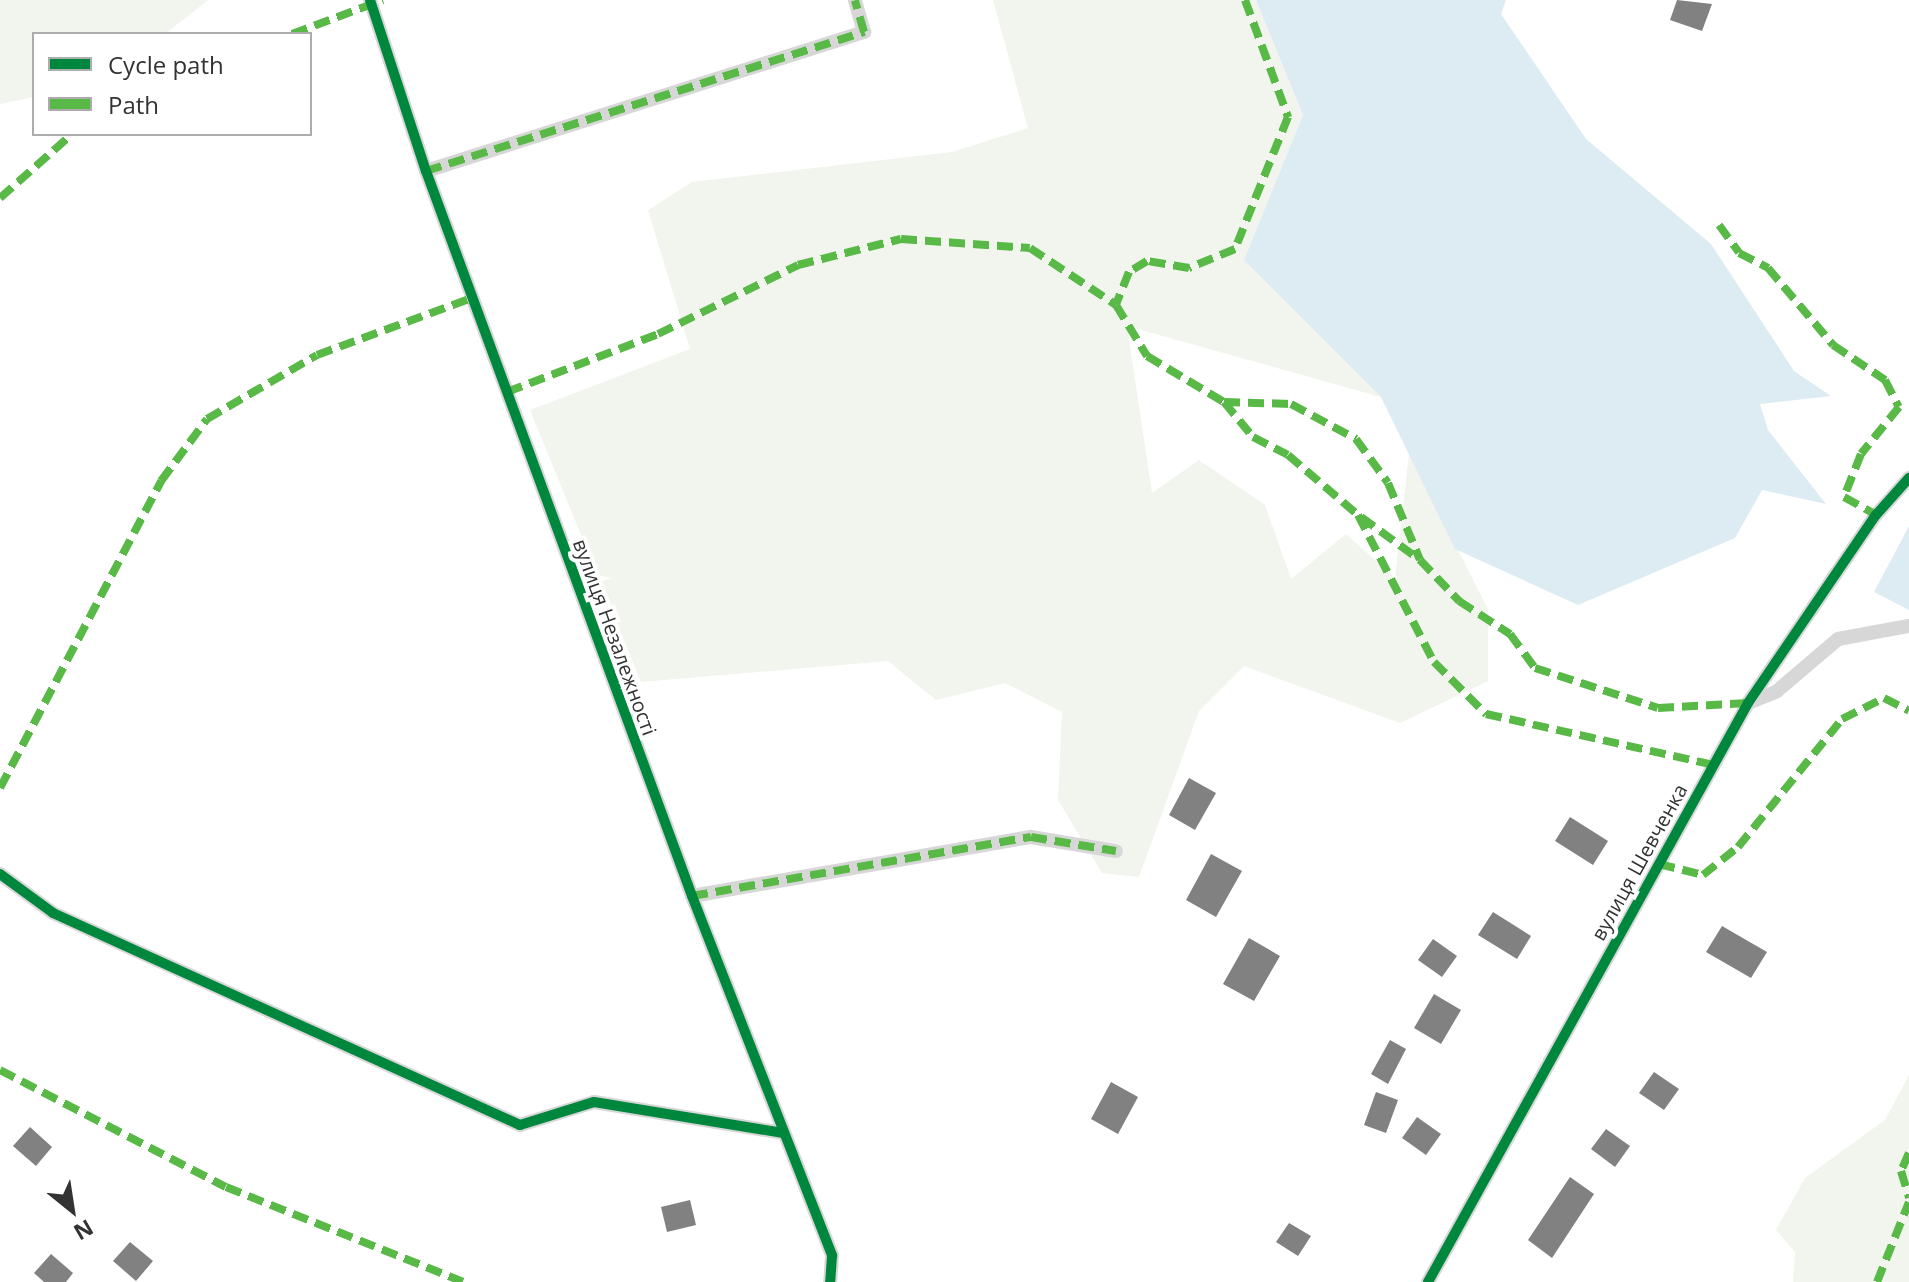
<!DOCTYPE html>
<meta charset="utf-8">
<style>
body{margin:0}
#map{position:relative;width:1909px;height:1282px;overflow:hidden;background:#fff;font-family:"Open Sans",sans-serif}
div>[style]{position:absolute}
.green>*{inset:0;background:#f1f5ed}
.water>*{inset:0;background:#ddebf3}
.building>*{inset:0;background:#818181}
.minor>*{height:14px;margin:-7px;padding:0 7px;transform-origin:7px;border-radius:7px;background:#d7d7d7}
.quiet>*{height:8px;margin-top:-4px;transform-origin:0;background:repeating-linear-gradient(90deg,#58b947 0 16px,transparent 0 24px)}
.cycleway>*{height:10px;margin:-5px;padding:0 5px;transform-origin:5px;border-radius:5px;background:#00873e}
span{translate:-50% -50%;white-space:nowrap;text-align:center;line-height:1.15;-webkit-text-stroke:8px #fff;paint-order:stroke}
.street-label{font-size:20px;color:#333}
.legend{position:absolute;left:32px;top:32px;width:280px;height:104px;box-sizing:border-box;background:#fff;border:2px solid #adadad;margin:0;padding:10px 14px;list-style:none;font-size:24px;color:#333}
.legend li{display:flex;align-items:center;gap:16px;height:40px}
.legend b{width:40px;border:2px solid #adadad}
.north{position:absolute;left:32px;top:1170px;width:80px;height:80px;-webkit-text-stroke:6px #fff;paint-order:stroke;rotate:150deg;font-size:22px;font-weight:700;line-height:32px;text-align:center;color:#333}
.north::after{content:'';display:block;margin:auto;width:28px;height:36px;background:#333;clip-path:polygon(50% 0,100% 100%,50% 72%,0 100%)}
</style>
<div id="map">
<div class="green">
<div style="clip-path:polygon(0 0,208px 0,165px 34px,34px 34px,34px 97px,0 104px)"></div>
<div style="clip-path:polygon(993px 0,1256px 0,1303px 115px,1244px 260px,1381px 397px,1127px 326px,1152px 493px,1199px 460px,1265px 505px,1291px 579px,1346px 534px,1395px 578px,1409px 454px,1488px 609px,1488px 681px,1400px 723px,1244px 666px,1199px 711px,1139px 877px,1102px 873px,1058px 800px,1062px 712px,1005px 683px,936px 700px,888px 661px,641px 682px,530px 410px,690px 349px,648px 210px,692px 182px,952px 152px,1028px 128px)"></div>
<div style="clip-path:polygon(1909px 1075px,1909px 1282px,1793px 1282px,1795px 1252px,1776px 1230px,1805px 1178px,1885px 1120px)"></div>
</div>
<div class="water">
<div style="clip-path:polygon(1256px 0,1506px 0,1501px 14px,1586px 139px,1711px 244px,1794px 371px,1831px 396px,1760px 404px,1768px 430px,1826px 504px,1762px 490px,1735px 538px,1578px 605px,1455px 549px,1381px 397px,1244px 260px,1303px 115px)"></div>
<div style="clip-path:polygon(1909px 526px,1909px 610px,1874px 592px)"></div>
</div>
<div class="building">
<div style="clip-path:polygon(1677px 0,1712px 4px,1702px 31px,1670px 20px)"></div>
<div style="clip-path:polygon(1189px 778px,1216px 793px,1195px 830px,1169px 815px)"></div>
<div style="clip-path:polygon(1570px 817px,1608px 841px,1593px 865px,1555px 841px)"></div>
<div style="clip-path:polygon(1211px 854px,1242px 871px,1216px 917px,1186px 900px)"></div>
<div style="clip-path:polygon(1493px 912px,1531px 936px,1517px 959px,1478px 935px)"></div>
<div style="clip-path:polygon(1722px 926px,1767px 952px,1751px 978px,1706px 952px)"></div>
<div style="clip-path:polygon(1249px 938px,1280px 956px,1254px 1001px,1223px 984px)"></div>
<div style="clip-path:polygon(1433px 939px,1457px 956px,1442px 977px,1418px 960px)"></div>
<div style="clip-path:polygon(1434px 994px,1461px 1010px,1441px 1044px,1414px 1028px)"></div>
<div style="clip-path:polygon(1390px 1040px,1406px 1049px,1388px 1084px,1371px 1074px)"></div>
<div style="clip-path:polygon(1654px 1072px,1679px 1089px,1664px 1110px,1639px 1093px)"></div>
<div style="clip-path:polygon(1111px 1082px,1138px 1097px,1118px 1134px,1091px 1119px)"></div>
<div style="clip-path:polygon(1376px 1092px,1398px 1100px,1386px 1133px,1364px 1125px)"></div>
<div style="clip-path:polygon(1417px 1117px,1441px 1134px,1426px 1155px,1402px 1138px)"></div>
<div style="clip-path:polygon(30px 1127px,52px 1147px,36px 1166px,13px 1146px)"></div>
<div style="clip-path:polygon(1606px 1129px,1630px 1146px,1615px 1167px,1591px 1149px)"></div>
<div style="clip-path:polygon(1570px 1177px,1594px 1194px,1552px 1258px,1528px 1240px)"></div>
<div style="clip-path:polygon(690px 1200px,696px 1225px,667px 1232px,661px 1207px)"></div>
<div style="clip-path:polygon(1289px 1223px,1311px 1236px,1298px 1256px,1276px 1242px)"></div>
<div style="clip-path:polygon(130px 1242px,153px 1261px,136px 1281px,113px 1261px)"></div>
<div style="clip-path:polygon(51px 1254px,73px 1273px,66px 1282px,44px 1282px,34px 1273px)"></div>
</div>
<div class="minor">
<div style="left:370px;top:0;width:180px;rotate:71.9deg"></div>
<div style="left:426px;top:171px;width:772px;rotate:69.85deg"></div>
<div style="left:692px;top:896px;width:386px;rotate:68.7deg"></div>
<div style="left:832px;top:1256px;width:26px;rotate:94deg"></div>
<div style="left:426px;top:171px;width:460px;rotate:-17.6deg"></div>
<div style="left:864px;top:32px;width:33px;rotate:-106deg"></div>
<div style="left:1748px;top:703px;width:31px;rotate:-22deg"></div>
<div style="left:1777px;top:691px;width:80px;rotate:-40.4deg"></div>
<div style="left:1838px;top:639px;width:72px;rotate:-10.4deg"></div>
<div style="left:0;top:874px;width:66px;rotate:36.3deg"></div>
<div style="left:53px;top:913px;width:513px;rotate:24.42deg"></div>
<div style="left:520px;top:1125px;width:77px;rotate:-17.3deg"></div>
<div style="left:594px;top:1102px;width:192px;rotate:9.3deg"></div>
<div style="left:692px;top:896px;width:344px;rotate:-9.9deg"></div>
<div style="left:1031px;top:837px;width:86px;rotate:9.4deg"></div>
<div style="left:1428px;top:1282px;width:662px;rotate:-61.07deg"></div>
<div style="left:1748px;top:703px;width:227px;rotate:-55.8deg"></div>
<div style="left:1876px;top:515px;width:50px;rotate:-48.3deg"></div>
</div>
<div class="quiet">
<div style="left:1245px;top:0;width:125px;rotate:69.8deg"></div>
<div style="left:1288px;top:117px;width:142px;rotate:111.9deg"></div>
<div style="left:1235px;top:249px;width:50px;rotate:157.6deg"></div>
<div style="left:1189px;top:268px;width:43px;rotate:-170.5deg"></div>
<div style="left:1147px;top:261px;width:21px;rotate:149deg"></div>
<div style="left:1129px;top:272px;width:35px;rotate:112deg"></div>
<div style="left:1116px;top:305px;width:60px;rotate:58.7deg"></div>
<div style="left:1147px;top:356px;width:90px;rotate:30.9deg"></div>
<div style="left:1224px;top:402px;width:45px;rotate:50.4deg"></div>
<div style="left:1253px;top:437px;width:39px;rotate:27deg"></div>
<div style="left:1288px;top:455px;width:92px;rotate:40.6deg"></div>
<div style="left:1358px;top:515px;width:165px;rotate:62.7deg"></div>
<div style="left:1434px;top:662px;width:74px;rotate:45deg"></div>
<div style="left:1486px;top:714px;width:234px;rotate:12.6deg"></div>
<div style="left:292px;top:34px;width:97px;rotate:-20.5deg"></div>
<div style="left:426px;top:171px;width:460px;rotate:-17.6deg"></div>
<div style="left:864px;top:32px;width:33px;rotate:-106deg"></div>
<div style="left:0;top:198px;width:96px;rotate:-41.6deg"></div>
<div style="left:1719px;top:225px;width:34px;rotate:54deg"></div>
<div style="left:1739px;top:253px;width:33px;rotate:27deg"></div>
<div style="left:1768px;top:268px;width:101px;rotate:49.8deg"></div>
<div style="left:1833px;top:345px;width:63px;rotate:33.9deg"></div>
<div style="left:1885px;top:380px;width:30px;rotate:63deg"></div>
<div style="left:1899px;top:407px;width:60px;rotate:129deg"></div>
<div style="left:1861px;top:454px;width:46px;rotate:111.6deg"></div>
<div style="left:1844px;top:497px;width:37px;rotate:29deg"></div>
<div style="left:507px;top:392px;width:162px;rotate:-21deg"></div>
<div style="left:658px;top:334px;width:156px;rotate:-26.2deg"></div>
<div style="left:798px;top:265px;width:106px;rotate:-14.2deg"></div>
<div style="left:901px;top:239px;width:129px;rotate:4deg"></div>
<div style="left:1030px;top:248px;width:103px;rotate:33.5deg"></div>
<div style="left:1224px;top:402px;width:67px;rotate:1.7deg"></div>
<div style="left:1291px;top:404px;width:74px;rotate:28.3deg"></div>
<div style="left:1356px;top:439px;width:54px;rotate:54deg"></div>
<div style="left:1388px;top:483px;width:83px;rotate:67.4deg"></div>
<div style="left:1361px;top:517px;width:73px;rotate:36.1deg"></div>
<div style="left:1420px;top:560px;width:57px;rotate:46.4deg"></div>
<div style="left:1459px;top:601px;width:61px;rotate:32.9deg"></div>
<div style="left:1510px;top:634px;width:42px;rotate:53.7deg"></div>
<div style="left:1535px;top:668px;width:129px;rotate:18deg"></div>
<div style="left:1658px;top:708px;width:90px;rotate:-3.2deg"></div>
<div style="left:0;top:788px;width:347px;rotate:-62.3deg"></div>
<div style="left:161px;top:481px;width:77px;rotate:-53.4deg"></div>
<div style="left:207px;top:419px;width:127px;rotate:-30.2deg"></div>
<div style="left:317px;top:355px;width:165px;rotate:-20.2deg"></div>
<div style="left:1659px;top:864px;width:45px;rotate:14deg"></div>
<div style="left:1703px;top:875px;width:45px;rotate:-38.7deg"></div>
<div style="left:1738px;top:847px;width:165px;rotate:-50.9deg"></div>
<div style="left:1842px;top:719px;width:47px;rotate:-26.6deg"></div>
<div style="left:1884px;top:698px;width:28px;rotate:27deg"></div>
<div style="left:692px;top:896px;width:344px;rotate:-9.9deg"></div>
<div style="left:1031px;top:837px;width:86px;rotate:9.4deg"></div>
<div style="left:0;top:1070px;width:254px;rotate:27.4deg"></div>
<div style="left:226px;top:1187px;width:255px;rotate:21.8deg"></div>
<div style="left:1909px;top:1153px;width:20px;rotate:114deg"></div>
<div style="left:1901px;top:1171px;width:28px;rotate:73deg"></div>
<div style="left:1877px;top:1282px;width:86px;rotate:-68.2deg"></div>
</div>
<div class="cycleway">
<div style="left:370px;top:0;width:180px;rotate:71.9deg"></div>
<div style="left:426px;top:171px;width:772px;rotate:69.85deg"></div>
<div style="left:692px;top:896px;width:386px;rotate:68.7deg"></div>
<div style="left:832px;top:1256px;width:26px;rotate:94deg"></div>
<div style="left:0;top:874px;width:66px;rotate:36.3deg"></div>
<div style="left:53px;top:913px;width:513px;rotate:24.42deg"></div>
<div style="left:520px;top:1125px;width:77px;rotate:-17.3deg"></div>
<div style="left:594px;top:1102px;width:192px;rotate:9.3deg"></div>
<div style="left:1428px;top:1282px;width:662px;rotate:-61.07deg"></div>
<div style="left:1748px;top:703px;width:227px;rotate:-55.8deg"></div>
<div style="left:1876px;top:515px;width:50px;rotate:-48.3deg"></div>
</div>
<div class="street-label">
<span style="left:615px;top:637px;rotate:70deg">вулиця Незалежності</span>
<span style="left:1639px;top:862px;rotate:-61deg">вулиця Шевченка</span>
</div>
<ul class="legend">
<li><b style="height:10px;background:#00873e"></b>Cycle path</li>
<li><b style="height:10px;background:#58b947"></b>Path</li>
</ul>
<div class="north">N</div>
</div>
